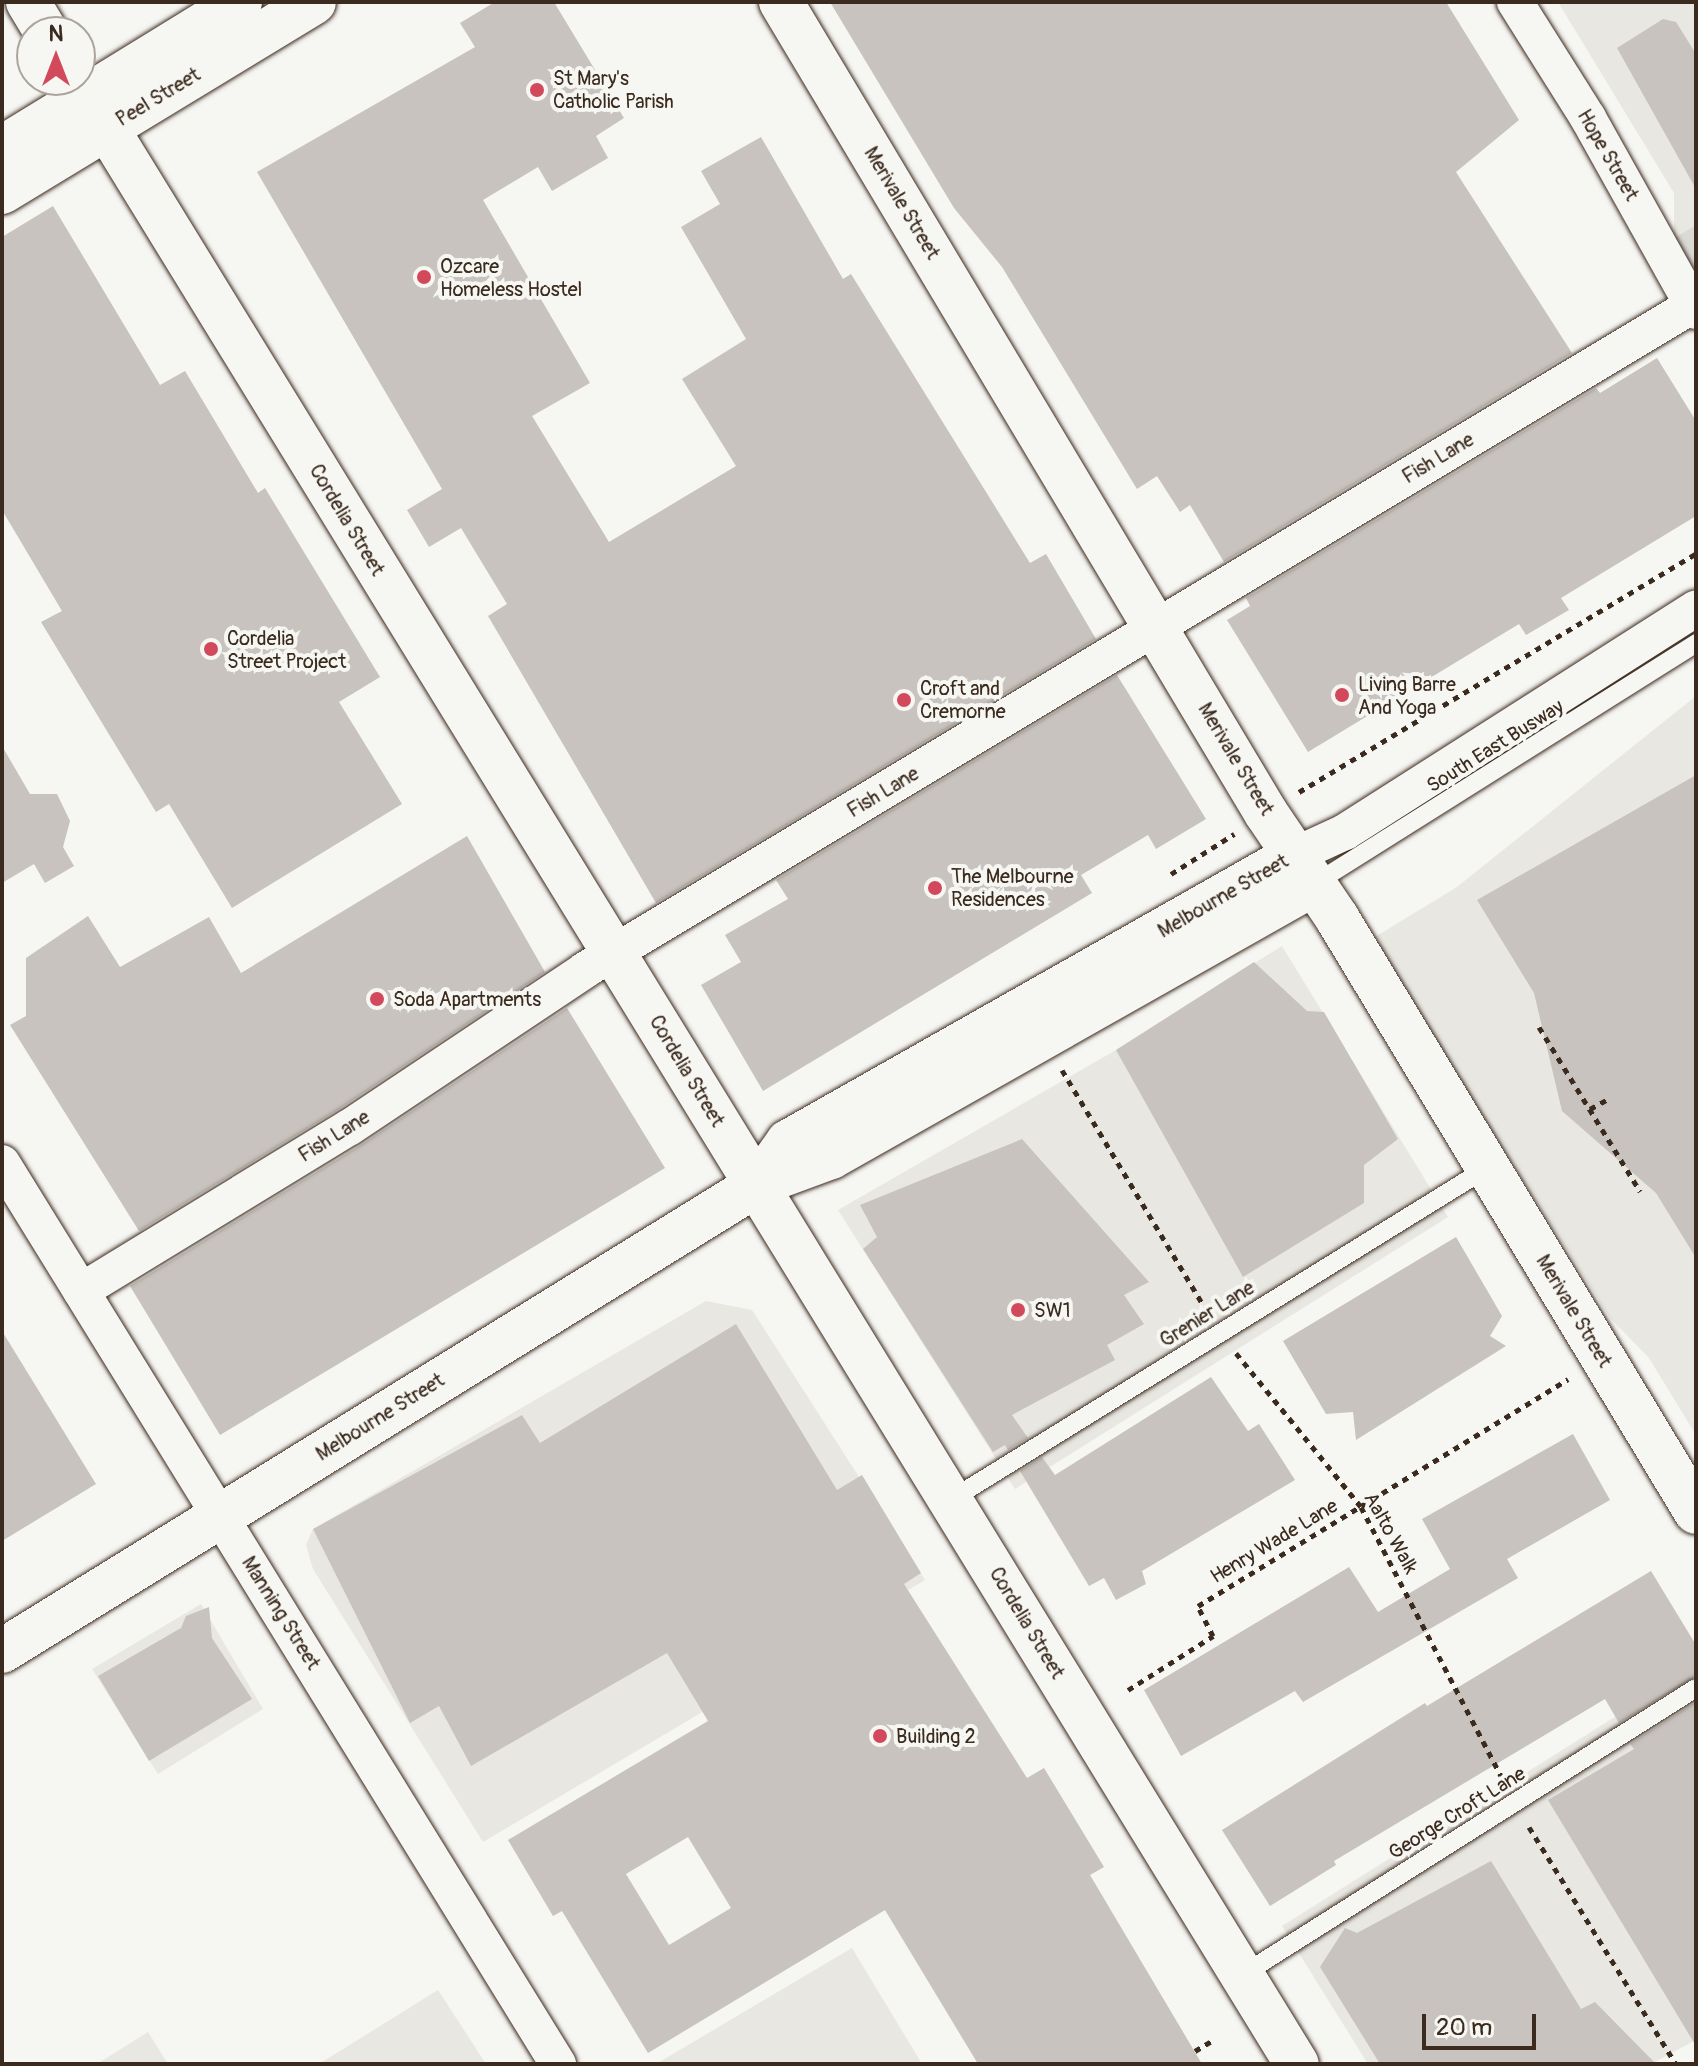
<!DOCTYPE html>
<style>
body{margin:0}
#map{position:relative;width:1698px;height:2066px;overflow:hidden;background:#f6f6f2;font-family:Pangolin,sans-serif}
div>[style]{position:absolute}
.built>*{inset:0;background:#e8e7e2}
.green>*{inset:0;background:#dad9d3}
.building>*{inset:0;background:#c8c3be}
.path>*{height:5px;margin-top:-2.5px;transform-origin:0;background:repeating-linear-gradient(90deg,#3b2a1e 0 6px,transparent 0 12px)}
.roads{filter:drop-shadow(0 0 2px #3b2a1e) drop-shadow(0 0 2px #3b2a1e)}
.lane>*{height:18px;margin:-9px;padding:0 9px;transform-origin:9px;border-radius:9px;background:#f6f6f2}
.street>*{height:36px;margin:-18px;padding:0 18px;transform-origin:18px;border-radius:18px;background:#f6f6f2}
.secondary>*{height:44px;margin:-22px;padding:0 22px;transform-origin:22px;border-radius:22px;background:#f6f6f2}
.primary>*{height:44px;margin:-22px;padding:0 22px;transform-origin:22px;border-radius:22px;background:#f6f6f2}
.dots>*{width:22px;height:22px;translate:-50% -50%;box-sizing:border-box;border:4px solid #f6f6f2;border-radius:50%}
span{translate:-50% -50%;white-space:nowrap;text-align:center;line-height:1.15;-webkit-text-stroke:8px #f6f6f2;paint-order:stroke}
.poi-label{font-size:20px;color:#3b2a1e}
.left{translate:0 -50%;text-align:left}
.street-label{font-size:20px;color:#3b2a1e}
.frame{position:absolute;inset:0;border:4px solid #3b2a1e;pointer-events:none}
.north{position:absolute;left:16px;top:16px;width:80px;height:80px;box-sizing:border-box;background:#f6f6f2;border:2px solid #aba49d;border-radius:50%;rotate:0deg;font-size:22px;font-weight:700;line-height:32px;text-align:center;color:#3b2a1e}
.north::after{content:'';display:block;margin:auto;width:28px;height:36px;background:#d1495b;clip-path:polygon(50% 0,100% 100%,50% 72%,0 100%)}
.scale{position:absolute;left:1422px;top:2014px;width:114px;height:36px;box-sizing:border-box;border:4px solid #3b2a1e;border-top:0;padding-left:10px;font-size:24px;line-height:28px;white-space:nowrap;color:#3b2a1e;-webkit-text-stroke:6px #f6f6f2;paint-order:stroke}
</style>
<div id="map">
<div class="built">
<div style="clip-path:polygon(1558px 2px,1696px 2px,1696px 272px,1674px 234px,1674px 193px)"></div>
<div style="clip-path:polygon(1696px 696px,1696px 1435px,1649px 1358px,1610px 1318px,1386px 963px,1375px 937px,1457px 887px)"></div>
<div style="clip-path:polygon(1282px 946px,1448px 1217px,1015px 1489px,838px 1210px,1116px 1050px)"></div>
<div style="clip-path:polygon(706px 1301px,752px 1310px,925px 1580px,483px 1842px,313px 1569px,306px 1545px,313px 1529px)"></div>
<div style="clip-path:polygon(201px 1604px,263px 1709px,158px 1774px,92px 1669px)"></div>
<div style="clip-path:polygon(1696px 1666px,1696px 2040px,1651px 2064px,1368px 2064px,1282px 1926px)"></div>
<div style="clip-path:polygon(852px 1948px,922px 2064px,656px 2064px)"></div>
<div style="clip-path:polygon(438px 1990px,486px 2064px,319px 2064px)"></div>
<div style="clip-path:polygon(148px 2032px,168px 2064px,97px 2064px)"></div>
</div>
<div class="green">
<div style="clip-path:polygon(1696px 225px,1696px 272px,1675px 238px)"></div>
</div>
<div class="building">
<div style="clip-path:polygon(495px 2px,554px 2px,624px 118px,596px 136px,608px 158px,552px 191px,538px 167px,483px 200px,590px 383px,532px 416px,609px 542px,736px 466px,682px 379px,746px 339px,681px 227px,720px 204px,701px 171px,761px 137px,843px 279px,851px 274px,1030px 563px,1046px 554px,1096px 639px,656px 903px,488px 616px,507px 604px,461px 528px,429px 547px,407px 510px,442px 489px,257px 172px,475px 47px,460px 23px)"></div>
<div style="clip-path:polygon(830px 2px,1446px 2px,1519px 120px,1456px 172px,1572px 353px,1224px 562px,1190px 505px,1180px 512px,1157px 476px,1137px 489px,1002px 267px,954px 208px)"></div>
<div style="clip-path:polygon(1663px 19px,1676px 22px,1696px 54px,1696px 189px,1617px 48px)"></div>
<div style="clip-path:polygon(53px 206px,160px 385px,185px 371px,258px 493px,265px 488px,380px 677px,339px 702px,402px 804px,232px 908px,169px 804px,156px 812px,41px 622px,62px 611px,2px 510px,2px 237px)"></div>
<div style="clip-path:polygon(1657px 358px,1696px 421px,1696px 516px,1561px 598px,1569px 610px,1526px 635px,1519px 624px,1308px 752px,1227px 620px,1250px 606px,1246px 598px,1596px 388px,1600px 393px)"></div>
<div style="clip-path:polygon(1117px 675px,1206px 819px,1156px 849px,1148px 835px,1081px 875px,1092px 893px,763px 1091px,701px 985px,741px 962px,725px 935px,788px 899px,776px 880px)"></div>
<div style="clip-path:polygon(2px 746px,30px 794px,57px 794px,70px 821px,63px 847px,74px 866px,45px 883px,34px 864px,2px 883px)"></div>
<div style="clip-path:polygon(1696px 775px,1696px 1258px,1656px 1193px,1562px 1111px,1534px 993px,1477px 900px)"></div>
<div style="clip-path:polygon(467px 836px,545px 972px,339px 1109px,139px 1231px,10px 1025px,26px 1016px,26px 958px,88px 916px,120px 967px,209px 917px,241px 973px)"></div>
<div style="clip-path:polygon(1254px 962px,1307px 1011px,1324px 1012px,1398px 1139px,1364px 1165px,1364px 1203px,1243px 1277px,1116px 1050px)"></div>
<div style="clip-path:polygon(567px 1008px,665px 1168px,220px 1435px,130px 1286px,361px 1145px)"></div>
<div style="clip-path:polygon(1022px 1139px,1149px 1282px,1124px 1295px,1144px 1324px,1107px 1345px,1115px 1360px,1012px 1415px,1028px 1438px,1008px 1450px,1005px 1445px,993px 1452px,863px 1249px,877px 1237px,860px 1205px)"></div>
<div style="clip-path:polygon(1456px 1237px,1502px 1316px,1490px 1336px,1506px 1346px,1356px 1440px,1353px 1412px,1326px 1414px,1283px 1341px)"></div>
<div style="clip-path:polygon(evenodd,736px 1324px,837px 1490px,862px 1475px,921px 1573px,904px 1584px,1027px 1778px,1044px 1768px,1104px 1867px,1090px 1875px,1202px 2064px,978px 2064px,885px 1910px,648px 2053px,562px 1911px,553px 1916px,508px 1840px,708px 1721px,667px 1653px,471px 1766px,439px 1706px,410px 1723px,313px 1529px,522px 1415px,540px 1443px,736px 1324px,688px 1837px,731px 1908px,669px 1945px,626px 1874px,688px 1837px)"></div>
<div style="clip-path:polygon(2px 1331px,96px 1484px,2px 1541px)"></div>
<div style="clip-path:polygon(1211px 1377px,1248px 1431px,1259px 1424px,1295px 1480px,1142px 1571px,1146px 1584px,1116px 1600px,1104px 1578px,1089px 1586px,1020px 1471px,1042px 1457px,1055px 1475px)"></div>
<div style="clip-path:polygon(1573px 1434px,1610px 1500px,1507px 1559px,1518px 1578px,1303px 1702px,1295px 1691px,1181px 1756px,1144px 1690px,1349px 1567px,1378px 1612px,1450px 1569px,1422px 1519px)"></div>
<div style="clip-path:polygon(1651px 1571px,1696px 1645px,1696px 1676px,1619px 1723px,1605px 1699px,1334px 1861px,1336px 1865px,1270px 1906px,1222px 1830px,1425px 1703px,1427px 1706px)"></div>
<div style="clip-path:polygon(209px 1607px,212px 1638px,252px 1699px,149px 1761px,98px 1676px,181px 1628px,186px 1616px)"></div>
<div style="clip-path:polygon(1696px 1702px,1696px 2046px,1548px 1800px,1634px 1749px,1630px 1744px)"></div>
<div style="clip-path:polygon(1491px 1861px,1581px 2009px,1595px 2002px,1656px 2064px,1380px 2064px,1320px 1967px,1345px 1928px,1357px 1933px)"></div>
</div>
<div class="path">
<div style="left:1299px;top:792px;width:463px;rotate:-31deg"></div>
<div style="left:1171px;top:874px;width:75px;rotate:-32.4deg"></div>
<div style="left:1539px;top:1027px;width:193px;rotate:58.4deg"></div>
<div style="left:1062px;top:1070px;width:278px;rotate:59deg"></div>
<div style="left:1590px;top:1109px;width:21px;rotate:-29deg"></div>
<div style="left:1236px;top:1353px;width:198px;rotate:50.9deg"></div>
<div style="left:1361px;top:1507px;width:308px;rotate:62.5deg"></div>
<div style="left:1128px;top:1690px;width:101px;rotate:-32.4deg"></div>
<div style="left:1213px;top:1636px;width:34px;rotate:-117deg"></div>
<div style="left:1198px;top:1606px;width:434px;rotate:-31.5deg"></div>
<div style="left:1529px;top:1827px;width:279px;rotate:58.2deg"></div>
<div style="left:1195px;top:2051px;width:23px;rotate:-31deg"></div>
</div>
<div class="roads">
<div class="lane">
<div style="left:1314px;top:884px;width:452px;rotate:-32.2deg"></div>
<div style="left:952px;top:1499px;width:629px;rotate:-31.74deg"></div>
<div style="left:1242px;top:1975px;width:537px;rotate:-32.3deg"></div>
</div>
<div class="street">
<div style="left:1515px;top:2px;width:137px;rotate:57.8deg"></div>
<div style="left:1588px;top:118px;width:221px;rotate:60.8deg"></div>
<div style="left:1295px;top:855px;width:55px;rotate:-24.7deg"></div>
<div style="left:1345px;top:832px;width:416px;rotate:-32.5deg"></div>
<div style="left:2px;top:1163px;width:1059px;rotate:58.32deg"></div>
<div style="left:81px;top:1291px;width:315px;rotate:-31.4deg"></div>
<div style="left:350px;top:1127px;width:283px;rotate:-33.7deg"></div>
<div style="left:585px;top:970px;width:1292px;rotate:-30.97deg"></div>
</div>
<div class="secondary">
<div style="left:28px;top:2px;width:35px;rotate:59deg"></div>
<div style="left:2px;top:148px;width:100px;rotate:-31.5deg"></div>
<div style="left:87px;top:96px;width:20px;rotate:-127deg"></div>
<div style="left:2px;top:192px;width:365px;rotate:-31.3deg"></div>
<div style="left:758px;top:1184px;width:52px;rotate:-54.5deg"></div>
<div style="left:788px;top:1142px;width:583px;rotate:-29.51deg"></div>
<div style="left:2px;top:1651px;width:889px;rotate:-31.7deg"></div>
<div style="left:758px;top:1184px;width:78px;rotate:-20.3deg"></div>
<div style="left:831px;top:1157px;width:555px;rotate:-29.48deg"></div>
</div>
<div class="primary">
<div style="left:240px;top:2px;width:180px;rotate:148.4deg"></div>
<div style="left:87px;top:96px;width:2310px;rotate:58.42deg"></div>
<div style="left:781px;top:2px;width:945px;rotate:59.12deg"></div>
<div style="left:1266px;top:813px;width:127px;rotate:55.9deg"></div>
<div style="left:1337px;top:918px;width:694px;rotate:58.85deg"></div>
</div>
</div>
<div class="dots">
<div style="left:537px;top:90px;background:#d1495b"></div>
<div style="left:424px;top:277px;background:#d1495b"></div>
<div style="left:211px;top:649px;background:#d1495b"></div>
<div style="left:1342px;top:695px;background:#d1495b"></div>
<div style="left:904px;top:700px;background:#d1495b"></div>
<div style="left:935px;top:888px;background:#d1495b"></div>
<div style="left:377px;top:999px;background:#d1495b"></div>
<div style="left:1018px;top:1310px;background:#d1495b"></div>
<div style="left:880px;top:1736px;background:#d1495b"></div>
</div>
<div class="poi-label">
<span class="left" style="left:553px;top:90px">St Mary's<br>Catholic Parish</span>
<span class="left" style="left:440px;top:278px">Ozcare<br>Homeless Hostel</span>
<span class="left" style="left:227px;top:650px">Cordelia<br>Street Project</span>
<span class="left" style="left:1358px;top:696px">Living Barre<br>And Yoga</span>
<span class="left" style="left:920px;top:700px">Croft and<br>Cremorne</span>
<span class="left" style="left:951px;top:888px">The Melbourne<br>Residences</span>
<span class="left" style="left:393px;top:999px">Soda Apartments</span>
<span class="left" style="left:1034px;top:1310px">SW1</span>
<span class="left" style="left:896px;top:1736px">Building 2</span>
</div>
<div class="street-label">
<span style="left:158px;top:97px;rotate:-31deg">Peel Street</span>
<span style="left:1608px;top:155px;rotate:60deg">Hope Street</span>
<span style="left:902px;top:203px;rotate:59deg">Merivale Street</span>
<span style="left:1438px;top:458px;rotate:-31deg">Fish Lane</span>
<span style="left:347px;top:520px;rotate:59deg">Cordelia Street</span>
<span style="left:1495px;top:746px;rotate:-32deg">South East Busway</span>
<span style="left:1236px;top:759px;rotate:59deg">Merivale Street</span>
<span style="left:883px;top:792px;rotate:-31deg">Fish Lane</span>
<span style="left:1223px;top:896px;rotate:-30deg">Melbourne Street</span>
<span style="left:687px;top:1071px;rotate:59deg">Cordelia Street</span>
<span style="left:334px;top:1136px;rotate:-32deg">Fish Lane</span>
<span style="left:1574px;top:1311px;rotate:59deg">Merivale Street</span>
<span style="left:1207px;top:1314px;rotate:-32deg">Grenier Lane</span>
<span style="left:380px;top:1417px;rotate:-32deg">Melbourne Street</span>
<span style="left:1391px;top:1533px;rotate:61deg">Aalto Walk</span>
<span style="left:1274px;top:1541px;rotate:-31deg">Henry Wade Lane</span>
<span style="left:281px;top:1613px;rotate:58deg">Manning Street</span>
<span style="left:1027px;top:1623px;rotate:59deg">Cordelia Street</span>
<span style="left:1457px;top:1813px;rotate:-32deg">George Croft Lane</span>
</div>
<div class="frame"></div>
<div class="north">N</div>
<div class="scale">20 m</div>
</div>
